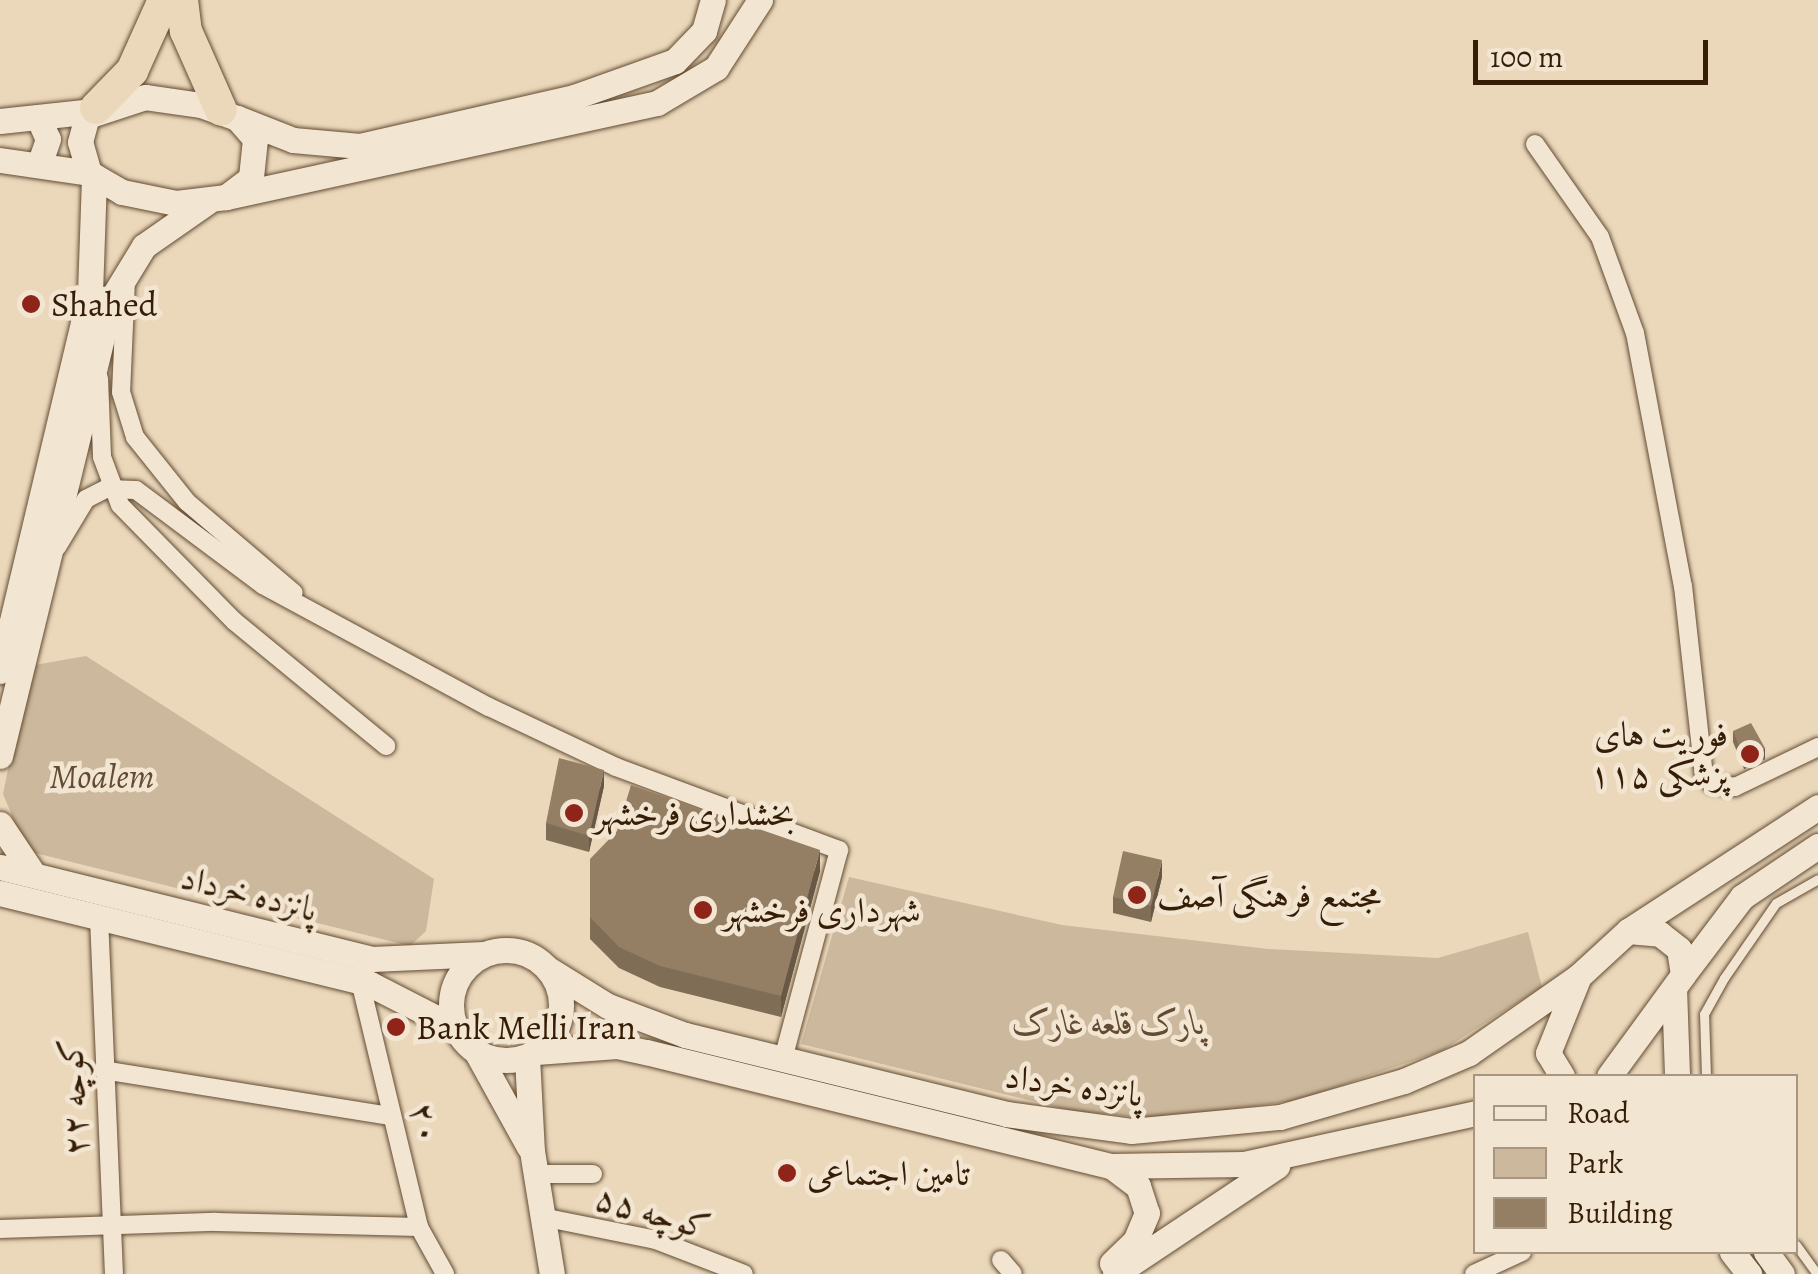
<!DOCTYPE html>
<meta charset="utf-8">
<style>
body{margin:0}
#map{position:relative;width:1818px;height:1274px;overflow:hidden;background:#ebd8bb;font-family:Alegreya,Amiri,serif}
div>[style]{position:absolute}
.green>*{inset:0;background:#ccb89c}
.roads{filter:drop-shadow(0 0 2px #634c33) drop-shadow(0 0 2px #634c33)}
.lane>*{height:9px;margin:-4.5px;padding:0 4.5px;transform-origin:4.5px;border-radius:4.5px;background:#f2e6d3}
.street>*{height:18px;margin:-9px;padding:0 9px;transform-origin:9px;border-radius:9px;background:#f2e6d3}
.secondary>*{height:25px;margin:-12.5px;padding:0 12.5px;transform-origin:12.5px;border-radius:12.5px;background:#f2e6d3}
.secondary>.ring{margin:-12.5px;padding:0;box-sizing:content-box;background:none;border:25px solid #f2e6d3;border-radius:50%}
.highway>*{height:32px;margin:-16px;padding:0 16px;transform-origin:16px;border-radius:16px;background:#ebd8bb}
.wall>*{inset:0;background:#7f6d56}
.shaded-wall>*{inset:0;background:#685946}
.building>*{inset:0;background:#947f64}
.dots>*{width:28px;height:28px;translate:-50% -50%;box-sizing:border-box;border:5px solid #f2e6d3;border-radius:50%}
span{translate:-50% -50%;white-space:nowrap;text-align:center;line-height:1.15;-webkit-text-stroke:9px #f2e6d3;paint-order:stroke}
.poi-label{font-size:35px;color:#361e06}
.left{translate:0 -50%;text-align:left}
.right{translate:-100% -50%;text-align:right}
.park-label{font-size:35px;color:#634c33;font-style:italic}
.street-label{font-size:35px;color:#361e06}
.legend{position:absolute;left:1473px;top:1074px;width:325px;height:180px;box-sizing:border-box;background:#f2e6d3;border:2px solid #a79681;margin:0;padding:12px 18px;list-style:none;font-size:30px;color:#361e06}
.legend li{display:flex;align-items:center;gap:20px;height:50px}
.legend b{width:50px;border:2px solid #a79681}
.scale{position:absolute;left:1473px;top:40px;width:235px;height:45px;box-sizing:border-box;border:5px solid #361e06;border-top:0;padding-left:12px;font-size:30px;line-height:35px;white-space:nowrap;color:#361e06;-webkit-text-stroke:8px #f2e6d3;paint-order:stroke}
</style>
<div id="map">
<div class="green">
<div style="clip-path:polygon(86px 656px,434px 879px,426px 931px,410px 946px,27px 851px,3px 794px,29px 666px)"></div>
<div style="clip-path:polygon(849px 877px,1062px 925px,1268px 949px,1438px 958px,1528px 932px,1542px 987px,1441px 1051px,1299px 1100px,1161px 1119px,1073px 1111px,801px 1044px)"></div>
</div>
<div class="roads">
<div class="lane">
<div style="left:1706px;top:1076px;width:62px;rotate:-91.8deg"></div>
<div style="left:1704px;top:1014px;width:41px;rotate:-60.9deg"></div>
<div style="left:1724px;top:978px;width:91px;rotate:-55.3deg"></div>
<div style="left:1776px;top:903px;width:48px;rotate:-29.7deg"></div>
<div style="left:1796px;top:1245px;width:36px;rotate:54deg"></div>
</div>
<div class="street">
<div style="left:1535px;top:144px;width:113px;rotate:55deg"></div>
<div style="left:1600px;top:237px;width:102px;rotate:70deg"></div>
<div style="left:1635px;top:333px;width:258px;rotate:79.3deg"></div>
<div style="left:1683px;top:586px;width:190px;rotate:83.7deg"></div>
<div style="left:1704px;top:775px;width:12px;rotate:48deg"></div>
<div style="left:1712px;top:784px;width:23px;rotate:7deg"></div>
<div style="left:1735px;top:787px;width:92px;rotate:-25.7deg"></div>
<div style="left:126px;top:279px;width:113px;rotate:92.5deg"></div>
<div style="left:121px;top:392px;width:47px;rotate:72.7deg"></div>
<div style="left:135px;top:437px;width:83px;rotate:51.3deg"></div>
<div style="left:187px;top:502px;width:140px;rotate:40.4deg"></div>
<div style="left:99px;top:378px;width:79px;rotate:87.8deg"></div>
<div style="left:102px;top:457px;width:51px;rotate:69.4deg"></div>
<div style="left:120px;top:505px;width:163px;rotate:45.5deg"></div>
<div style="left:234px;top:621px;width:197px;rotate:39.4deg"></div>
<div style="left:57px;top:547px;width:56px;rotate:-58.9deg"></div>
<div style="left:86px;top:499px;width:22px;rotate:-27deg"></div>
<div style="left:106px;top:489px;width:30px;rotate:2deg"></div>
<div style="left:136px;top:490px;width:159px;rotate:36.8deg"></div>
<div style="left:263px;top:585px;width:257px;rotate:28.4deg"></div>
<div style="left:489px;top:707px;width:140px;rotate:25.3deg"></div>
<div style="left:616px;top:767px;width:238px;rotate:20.4deg"></div>
<div style="left:839px;top:850px;width:216px;rotate:105deg"></div>
<div style="left:99px;top:917px;width:357px;rotate:87.6deg"></div>
<div style="left:360px;top:981px;width:253px;rotate:76.5deg"></div>
<div style="left:419px;top:1227px;width:54px;rotate:61deg"></div>
<div style="left:103px;top:1070px;width:292px;rotate:9.1deg"></div>
<div style="left:535px;top:1174px;width:58px"></div>
<div style="left:542px;top:1217px;width:116px;rotate:11.4deg"></div>
<div style="left:656px;top:1240px;width:94px;rotate:21.1deg"></div>
<div style="left:0;top:1229px;width:216px;rotate:-1.9deg"></div>
<div style="left:216px;top:1222px;width:203px;rotate:1.4deg"></div>
<div style="left:1001px;top:1260px;width:18px;rotate:49deg"></div>
<div style="left:1474px;top:1274px;width:53px;rotate:-24.6deg"></div>
</div>
<div class="secondary">
<div style="left:145px;top:97px;width:57px;rotate:8.1deg"></div>
<div style="left:201px;top:105px;width:38px;rotate:20deg"></div>
<div style="left:237px;top:118px;width:28px;rotate:49deg"></div>
<div style="left:255px;top:139px;width:39px;rotate:96deg"></div>
<div style="left:251px;top:178px;width:31px;rotate:143deg"></div>
<div style="left:226px;top:197px;width:50px;rotate:173.2deg"></div>
<div style="left:176px;top:203px;width:55px;rotate:-168.5deg"></div>
<div style="left:122px;top:192px;width:38px;rotate:-150deg"></div>
<div style="left:89px;top:173px;width:32px;rotate:-106deg"></div>
<div style="left:80px;top:142px;width:27px;rotate:-75deg"></div>
<div style="left:87px;top:116px;width:61px;rotate:-18.1deg"></div>
<div style="left:38px;top:117px;width:24px;rotate:66deg"></div>
<div style="left:48px;top:139px;width:24px;rotate:109deg"></div>
<div style="left:237px;top:118px;width:60px;rotate:21.4deg"></div>
<div style="left:293px;top:140px;width:67px;rotate:5.1deg"></div>
<div style="left:360px;top:146px;width:220px;rotate:-12.9deg"></div>
<div style="left:574px;top:97px;width:107px;rotate:-19.6deg"></div>
<div style="left:675px;top:61px;width:42px;rotate:-46deg"></div>
<div style="left:704px;top:31px;width:32px;rotate:-74deg"></div>
<div style="left:0;top:121px;width:94px;rotate:-6.1deg"></div>
<div style="left:0;top:160px;width:90px;rotate:8.3deg"></div>
<div style="left:226px;top:197px;width:441px;rotate:-12.3deg"></div>
<div style="left:657px;top:103px;width:69px;rotate:-30.7deg"></div>
<div style="left:716px;top:68px;width:81px;rotate:-57.1deg"></div>
<div style="left:0;top:671px;width:389px;rotate:-76.6deg"></div>
<div style="left:90px;top:293px;width:117px;rotate:-88deg"></div>
<div style="left:0;top:756px;width:469px;rotate:-76.3deg"></div>
<div style="left:111px;top:300px;width:63px;rotate:-58.6deg"></div>
<div style="left:144px;top:246px;width:77px;rotate:-34.9deg"></div>
<div style="left:0;top:824px;width:61px;rotate:56.3deg"></div>
<div style="left:0;top:867px;width:383px;rotate:13.9deg"></div>
<div style="left:372px;top:959px;width:112px;rotate:-2.6deg"></div>
<div style="left:0;top:893px;width:381px;rotate:13.8deg"></div>
<div style="left:370px;top:984px;width:94px;rotate:27.1deg"></div>
<div style="left:1628px;top:931px;width:227px;rotate:-33.1deg"></div>
<div class="ring" style="left:451px;top:950px;width:85px;height:85px"></div>
<div style="left:548px;top:969px;width:70px;rotate:31.7deg"></div>
<div style="left:608px;top:1006px;width:82px;rotate:20.6deg"></div>
<div style="left:685px;top:1035px;width:331px;rotate:13.8deg"></div>
<div style="left:1006px;top:1114px;width:126px;rotate:7.7deg"></div>
<div style="left:1131px;top:1131px;width:150px;rotate:-5.4deg"></div>
<div style="left:1280px;top:1117px;width:129px;rotate:-16.2deg"></div>
<div style="left:1404px;top:1081px;width:71px;rotate:-23.3deg"></div>
<div style="left:1469px;top:1053px;width:134px;rotate:-35deg"></div>
<div style="left:1683px;top:975px;width:98px;rotate:-52.9deg"></div>
<div style="left:1742px;top:897px;width:92px;rotate:-33.9deg"></div>
<div style="left:1674px;top:988px;width:88px;rotate:88deg"></div>
<div style="left:536px;top:1052px;width:81px;rotate:-4.2deg"></div>
<div style="left:617px;top:1046px;width:30px;rotate:12deg"></div>
<div style="left:646px;top:1052px;width:479px;rotate:13.8deg"></div>
<div style="left:1111px;top:1166px;width:133px;rotate:-0.9deg"></div>
<div style="left:1244px;top:1164px;width:238px;rotate:-12.4deg"></div>
<div style="left:477px;top:1053px;width:107px;rotate:61deg"></div>
<div style="left:527px;top:1057px;width:94px;rotate:87deg"></div>
<div style="left:532px;top:1151px;width:125px;rotate:80.8deg"></div>
<div style="left:1562px;top:1076px;width:27px;rotate:-121deg"></div>
<div style="left:1548px;top:1053px;width:83px;rotate:-68.1deg"></div>
<div style="left:1579px;top:976px;width:67px;rotate:-42.6deg"></div>
<div style="left:1628px;top:931px;width:32px;rotate:5deg"></div>
<div style="left:1660px;top:934px;width:24px;rotate:38deg"></div>
<div style="left:1679px;top:949px;width:26px;rotate:81deg"></div>
<div style="left:1683px;top:975px;width:125px;rotate:126.2deg"></div>
<div style="left:1111px;top:1166px;width:34px;rotate:37deg"></div>
<div style="left:1138px;top:1186px;width:28px;rotate:72deg"></div>
<div style="left:1147px;top:1213px;width:30px;rotate:113deg"></div>
<div style="left:1135px;top:1241px;width:32px;rotate:136deg"></div>
<div style="left:1732px;top:1252px;width:28px;rotate:52deg"></div>
<div style="left:1766px;top:1252px;width:27px;rotate:54deg"></div>
<div style="left:1115px;top:1274px;width:195px;rotate:-33.7deg"></div>
</div>
<div class="highway">
<div style="left:182px;top:0;width:31px;rotate:83deg"></div>
<div style="left:186px;top:31px;width:86px;rotate:66.1deg"></div>
<div style="left:96px;top:108px;width:52px;rotate:-45.8deg"></div>
<div style="left:132px;top:71px;width:78px;rotate:-65.7deg"></div>
</div>
</div>
<div class="wall">
<div style="clip-path:polygon(1733px 731px,1765px 759px,1744px 769px,1733px 742px)"></div>
<div style="clip-path:polygon(604px 786px,589px 852px,546px 840px,546px 823px)"></div>
<div style="clip-path:polygon(590px 859px,820px 871px,781px 1017px,660px 987px,619px 968px,590px 939px)"></div>
<div style="clip-path:polygon(1162px 877px,1151px 922px,1113px 913px,1113px 897px)"></div>
</div>
<div class="shaded-wall">
<div style="clip-path:polygon(1765px 748px,1765px 759px,1744px 769px,1744px 758px)"></div>
<div style="clip-path:polygon(604px 770px,604px 786px,589px 852px,589px 836px)"></div>
<div style="clip-path:polygon(820px 850px,820px 871px,781px 1017px,781px 996px)"></div>
<div style="clip-path:polygon(1162px 860px,1162px 877px,1151px 922px,1151px 906px)"></div>
</div>
<div class="building">
<div style="clip-path:polygon(1751px 723px,1765px 748px,1744px 758px,1733px 731px)"></div>
<div style="clip-path:polygon(559px 758px,604px 770px,589px 836px,546px 823px)"></div>
<div style="clip-path:polygon(631px 785px,820px 850px,781px 996px,660px 966px,619px 947px,590px 917px,590px 859px,617px 831px)"></div>
<div style="clip-path:polygon(1123px 851px,1162px 860px,1151px 906px,1113px 897px)"></div>
</div>
<div class="dots">
<div style="left:31px;top:304px;background:#8f2418"></div>
<div style="left:1750px;top:754px;background:#8f2418"></div>
<div style="left:574px;top:813px;background:#8f2418"></div>
<div style="left:1137px;top:895px;background:#8f2418"></div>
<div style="left:703px;top:910px;background:#8f2418"></div>
<div style="left:396px;top:1027px;background:#8f2418"></div>
<div style="left:787px;top:1173px;background:#8f2418"></div>
</div>
<div class="poi-label">
<span class="left" style="left:51px;top:304px">Shahed</span>
<span class="right" style="left:1728px;top:754px">فوریت های<br>پزشکی ۱۱۵</span>
<span class="left" style="left:594px;top:813px">بخشداری فرخشهر</span>
<span class="left" style="left:1157px;top:895px">مجتمع فرهنگی آصف</span>
<span class="left" style="left:723px;top:910px">شهرداری فرخشهر</span>
<span class="left" style="left:416px;top:1027px">Bank Melli Iran</span>
<span class="left" style="left:807px;top:1173px">تامین اجتماعی</span>
</div>
<div class="park-label">
<span style="left:102px;top:776px">Moalem</span>
<span style="left:1109px;top:1022px">پارک قلعه غارک</span>
</div>
<div class="street-label">
<span style="left:249px;top:893px;rotate:14deg">پانزده خرداد</span>
<span style="left:1074px;top:1085px;rotate:8deg">پانزده خرداد</span>
<span style="left:73px;top:1097px;rotate:-93deg">کوچه ۲۲</span>
<span style="left:426px;top:1123px;rotate:76deg">۲۰</span>
<span style="left:653px;top:1212px;rotate:16deg">کوچه ۵۵</span>
</div>
<ul class="legend">
<li><b style="height:12px;background:#f2e6d3"></b>Road</li>
<li><b style="height:28px;background:#ccb89c"></b>Park</li>
<li><b style="height:28px;background:#947f64"></b>Building</li>
</ul>
<div class="scale">100 m</div>
</div>
